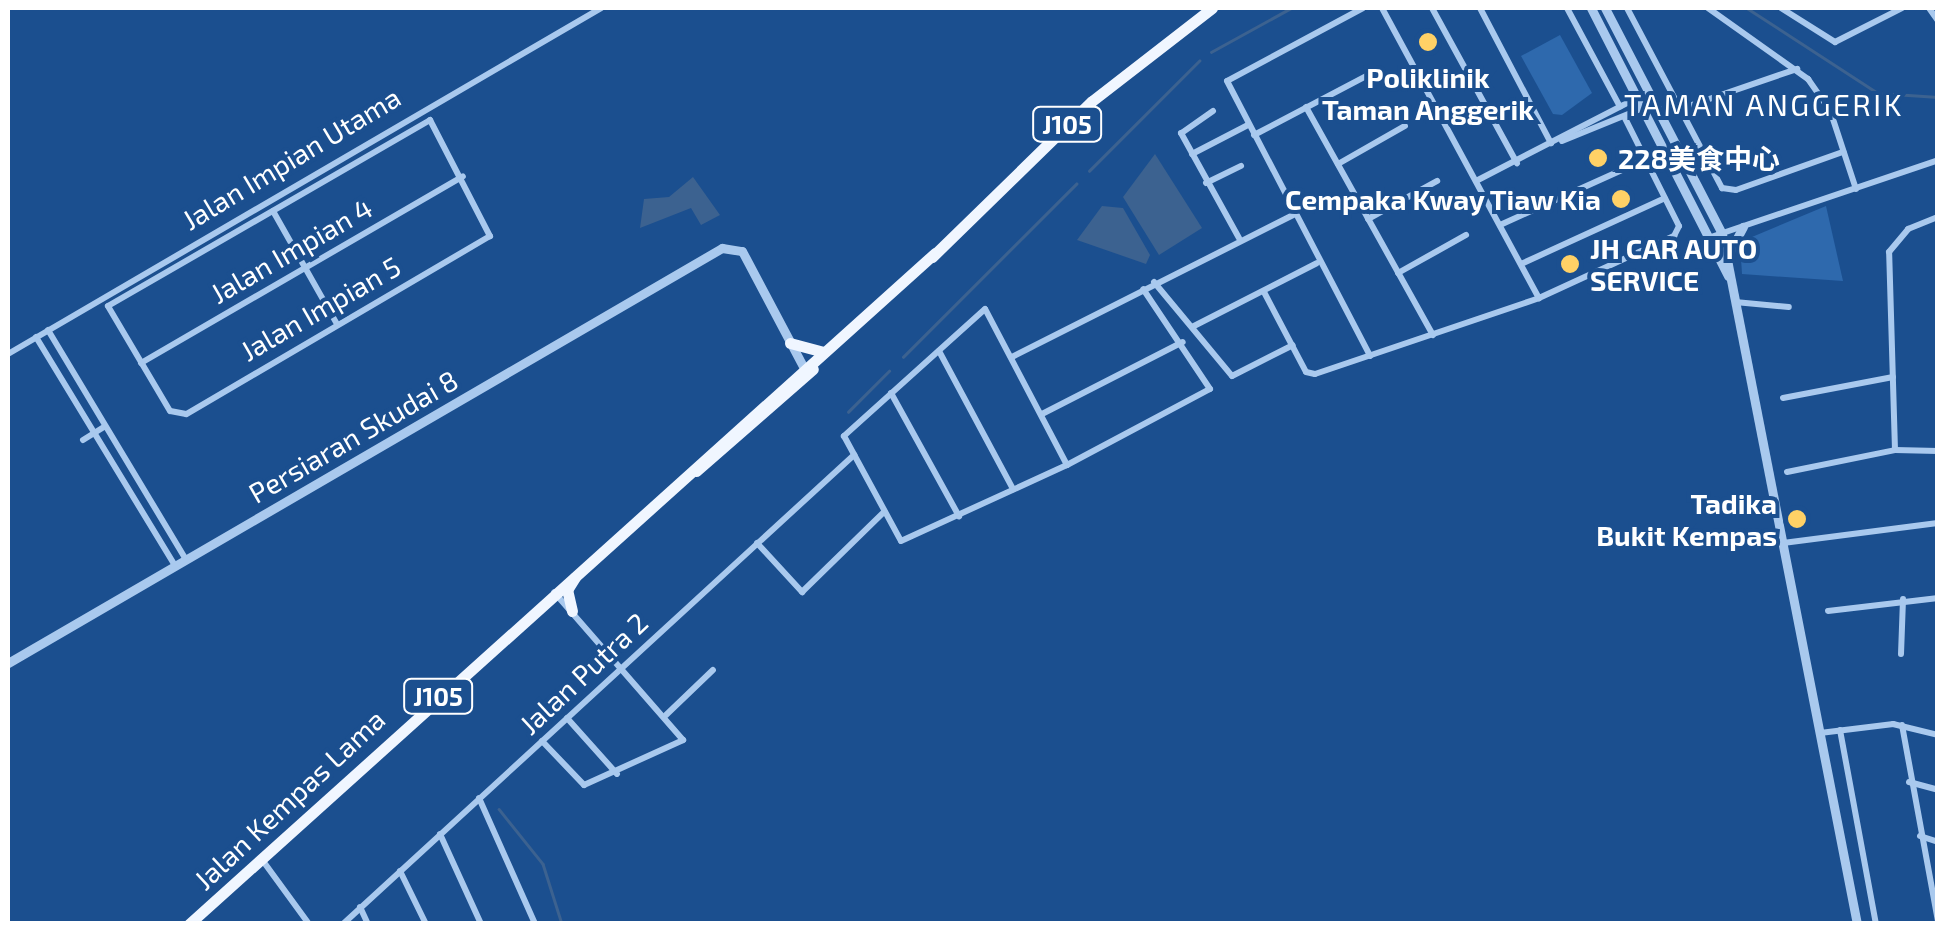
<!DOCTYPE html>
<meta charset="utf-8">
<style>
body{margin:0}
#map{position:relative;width:1945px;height:931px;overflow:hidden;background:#1b4f8f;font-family:"Exo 2","Noto Sans SC",sans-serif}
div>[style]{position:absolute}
.green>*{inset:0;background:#2e69ad}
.water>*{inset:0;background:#3c6290}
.stream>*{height:2.5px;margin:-1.25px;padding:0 1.25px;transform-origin:1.25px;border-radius:1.25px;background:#3c6290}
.minor>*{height:6px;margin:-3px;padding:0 3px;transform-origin:3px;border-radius:3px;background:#a9c9ee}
.tertiary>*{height:9px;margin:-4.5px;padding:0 4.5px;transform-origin:4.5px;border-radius:4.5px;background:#a9c9ee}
.primary>*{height:11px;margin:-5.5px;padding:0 5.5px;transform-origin:5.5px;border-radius:5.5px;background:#f0f6ff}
.dots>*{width:28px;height:28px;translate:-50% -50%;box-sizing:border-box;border:5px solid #1b4f8f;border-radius:50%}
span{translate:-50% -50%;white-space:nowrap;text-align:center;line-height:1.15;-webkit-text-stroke:8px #1b4f8f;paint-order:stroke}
.shield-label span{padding:2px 8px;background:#1b4f8f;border:2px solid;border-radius:8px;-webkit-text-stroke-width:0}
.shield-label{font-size:25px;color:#fff;font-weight:700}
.poi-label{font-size:28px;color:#fff;font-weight:700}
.left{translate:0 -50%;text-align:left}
.right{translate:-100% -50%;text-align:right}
.street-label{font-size:28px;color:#fff}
.neighbourhood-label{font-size:30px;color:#fff;letter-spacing:2.5px}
.frame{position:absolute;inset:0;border:10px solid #fff;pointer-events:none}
</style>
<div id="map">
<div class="green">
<div style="clip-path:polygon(1560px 35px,1592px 93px,1562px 115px,1553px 114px,1521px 56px)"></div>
<div style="clip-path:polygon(1826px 206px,1843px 281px,1742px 274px,1740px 242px)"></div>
</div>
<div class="water">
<div style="clip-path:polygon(1155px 154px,1202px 228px,1159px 255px,1123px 197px)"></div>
<div style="clip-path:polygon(693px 177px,720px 215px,701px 225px,691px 208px,640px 228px,644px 199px,669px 197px)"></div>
<div style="clip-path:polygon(1102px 206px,1123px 208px,1150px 255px,1146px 264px,1077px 240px)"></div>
</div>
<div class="stream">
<div style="left:1747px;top:8px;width:156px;rotate:33deg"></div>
<div style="left:1878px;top:93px;width:60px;rotate:3.8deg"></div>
<div style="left:1211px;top:52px;width:91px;rotate:-28.8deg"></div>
<div style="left:1089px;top:171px;width:156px;rotate:-45deg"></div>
<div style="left:903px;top:357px;width:245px;rotate:-45deg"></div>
<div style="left:848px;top:412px;width:58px;rotate:-45deg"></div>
<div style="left:499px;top:809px;width:70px;rotate:51.3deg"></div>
<div style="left:543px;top:864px;width:63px;rotate:72.4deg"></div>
</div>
<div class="minor">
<div style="left:1363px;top:8px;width:154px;rotate:151.8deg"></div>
<div style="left:1227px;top:81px;width:310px;rotate:62.5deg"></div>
<div style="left:1382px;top:8px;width:330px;rotate:61.6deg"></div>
<div style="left:1432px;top:8px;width:177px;rotate:61.3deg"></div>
<div style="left:1480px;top:8px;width:153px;rotate:62.3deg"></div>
<div style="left:1567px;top:8px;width:112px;rotate:61.8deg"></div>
<div style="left:1627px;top:8px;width:204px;rotate:62.2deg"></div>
<div style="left:1722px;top:188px;width:14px;rotate:8deg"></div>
<div style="left:1736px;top:190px;width:114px;rotate:-19.6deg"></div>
<div style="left:1708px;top:8px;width:123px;rotate:35.4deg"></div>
<div style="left:1808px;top:79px;width:38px;rotate:55deg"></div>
<div style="left:1830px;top:110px;width:83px;rotate:71.8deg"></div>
<div style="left:1781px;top:8px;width:64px;rotate:32.2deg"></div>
<div style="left:1835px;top:42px;width:75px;rotate:-26.9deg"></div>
<div style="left:1929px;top:8px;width:16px;rotate:55deg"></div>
<div style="left:1306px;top:107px;width:261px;rotate:60.9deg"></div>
<div style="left:1680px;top:109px;width:124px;rotate:-18.9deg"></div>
<div style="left:1213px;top:111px;width:39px;rotate:145deg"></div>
<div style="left:1181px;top:133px;width:120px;rotate:61.1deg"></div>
<div style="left:430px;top:120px;width:131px;rotate:62.7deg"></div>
<div style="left:490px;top:236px;width:352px;rotate:149.6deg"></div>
<div style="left:186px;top:414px;width:16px;rotate:-169deg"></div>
<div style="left:170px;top:411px;width:122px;rotate:-120.6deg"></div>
<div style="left:108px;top:306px;width:372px;rotate:-30deg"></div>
<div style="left:1254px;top:135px;width:133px;rotate:-27.7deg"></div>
<div style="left:1562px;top:141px;width:100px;rotate:-22.2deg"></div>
<div style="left:1192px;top:154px;width:63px;rotate:-27.4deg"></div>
<div style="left:1338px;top:164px;width:77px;rotate:-29.6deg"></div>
<div style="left:1476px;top:181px;width:183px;rotate:-27.3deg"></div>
<div style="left:1206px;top:183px;width:39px;rotate:-26deg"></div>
<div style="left:273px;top:211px;width:130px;rotate:60.5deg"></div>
<div style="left:1368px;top:219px;width:79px;rotate:-28.8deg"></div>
<div style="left:1500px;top:225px;width:160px;rotate:-24.3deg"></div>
<div style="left:1711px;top:237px;width:240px;rotate:-18.7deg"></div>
<div style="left:1521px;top:264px;width:158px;rotate:-24.6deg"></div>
<div style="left:1398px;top:273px;width:78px;rotate:-29.2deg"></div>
<div style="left:1154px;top:282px;width:122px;rotate:50.3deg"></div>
<div style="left:1232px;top:376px;width:68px;rotate:-26.9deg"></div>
<div style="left:1264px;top:292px;width:90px;rotate:62.3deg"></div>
<div style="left:1306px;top:372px;width:9px;rotate:13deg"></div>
<div style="left:1315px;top:374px;width:237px;rotate:-18.7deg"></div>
<div style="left:1539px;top:298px;width:149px;rotate:-24.7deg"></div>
<div style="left:1674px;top:236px;width:11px;rotate:-63deg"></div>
<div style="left:1679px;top:226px;width:121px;rotate:-116.6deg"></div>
<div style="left:1735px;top:302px;width:54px;rotate:5.3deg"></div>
<div style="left:1192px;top:327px;width:140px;rotate:-27.1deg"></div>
<div style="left:48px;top:330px;width:268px;rotate:59deg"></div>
<div style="left:36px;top:337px;width:268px;rotate:58.7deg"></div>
<div style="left:939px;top:351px;width:157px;rotate:61.8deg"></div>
<div style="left:8px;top:354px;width:687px;rotate:-30.26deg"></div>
<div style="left:1012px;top:357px;width:315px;rotate:-26.8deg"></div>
<div style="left:141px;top:363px;width:372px;rotate:-30.1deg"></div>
<div style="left:891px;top:393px;width:141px;rotate:61.1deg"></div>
<div style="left:1783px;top:398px;width:112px;rotate:-10.8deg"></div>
<div style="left:1042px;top:414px;width:158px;rotate:-27.1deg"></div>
<div style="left:83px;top:440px;width:26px;rotate:-32deg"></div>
<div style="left:1895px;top:450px;width:198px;rotate:-91.7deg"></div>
<div style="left:1889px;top:252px;width:30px;rotate:-50deg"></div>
<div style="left:1908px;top:229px;width:32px;rotate:-22deg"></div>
<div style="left:1067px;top:465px;width:176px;rotate:-117.7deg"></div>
<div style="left:985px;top:309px;width:190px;rotate:138deg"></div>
<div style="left:844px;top:436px;width:119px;rotate:61.5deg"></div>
<div style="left:901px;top:541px;width:183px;rotate:-24.6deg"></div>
<div style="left:1067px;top:465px;width:162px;rotate:-28deg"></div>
<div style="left:1210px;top:389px;width:120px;rotate:-123.8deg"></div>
<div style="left:1787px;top:472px;width:110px;rotate:-11.5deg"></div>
<div style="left:1895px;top:450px;width:43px;rotate:1.3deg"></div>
<div style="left:757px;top:543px;width:67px;rotate:47.4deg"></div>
<div style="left:802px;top:592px;width:115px;rotate:-44.3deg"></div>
<div style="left:1783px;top:543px;width:156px;rotate:-7.4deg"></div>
<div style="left:1828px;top:611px;width:111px;rotate:-6.7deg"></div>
<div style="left:1901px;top:654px;width:55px;rotate:-87.9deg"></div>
<div style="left:666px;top:715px;width:65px;rotate:-43.8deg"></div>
<div style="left:567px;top:718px;width:75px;rotate:48.2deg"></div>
<div style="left:1902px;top:725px;width:199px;rotate:79.6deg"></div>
<div style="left:1840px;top:730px;width:197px;rotate:79.5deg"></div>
<div style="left:1820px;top:733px;width:74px;rotate:-7deg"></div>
<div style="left:1893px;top:724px;width:46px;rotate:13.7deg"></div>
<div style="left:542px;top:741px;width:61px;rotate:46.3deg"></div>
<div style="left:584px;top:785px;width:109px;rotate:-24.4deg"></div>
<div style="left:683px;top:740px;width:196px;rotate:-131.1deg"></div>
<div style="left:1909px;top:782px;width:30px;rotate:15deg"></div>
<div style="left:479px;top:798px;width:138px;rotate:66deg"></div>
<div style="left:440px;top:834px;width:99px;rotate:65.5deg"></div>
<div style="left:1920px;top:836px;width:19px;rotate:18deg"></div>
<div style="left:263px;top:861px;width:78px;rotate:53.9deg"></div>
<div style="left:400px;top:871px;width:59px;rotate:63.9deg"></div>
<div style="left:360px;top:907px;width:19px;rotate:65deg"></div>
<div style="left:343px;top:924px;width:694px;rotate:-42.55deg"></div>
</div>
<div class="tertiary">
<div style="left:1591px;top:8px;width:301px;rotate:62.9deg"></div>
<div style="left:1605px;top:8px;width:254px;rotate:62.6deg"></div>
<div style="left:1722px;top:234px;width:703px;rotate:78.93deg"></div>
<div style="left:1728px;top:255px;width:32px;rotate:-62deg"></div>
<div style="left:8px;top:663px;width:826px;rotate:-30.17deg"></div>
<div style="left:722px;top:248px;width:20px;rotate:9deg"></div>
<div style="left:742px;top:251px;width:139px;rotate:62.1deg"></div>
</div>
<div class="primary">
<div style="left:932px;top:257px;width:223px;rotate:-44.3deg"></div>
<div style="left:1092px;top:101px;width:152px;rotate:-37.8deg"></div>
<div style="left:790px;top:343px;width:34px;rotate:15deg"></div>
<div style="left:696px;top:471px;width:155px;rotate:-41.1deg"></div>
<div style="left:572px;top:611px;width:22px;rotate:-103deg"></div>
<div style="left:567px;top:590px;width:15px;rotate:-58deg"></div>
<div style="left:189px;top:924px;width:1003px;rotate:-41.97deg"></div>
</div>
<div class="dots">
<div style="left:1428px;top:42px;background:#ffd166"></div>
<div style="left:1598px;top:158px;background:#ffd166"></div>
<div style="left:1621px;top:199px;background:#ffd166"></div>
<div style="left:1570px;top:264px;background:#ffd166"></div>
<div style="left:1797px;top:519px;background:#ffd166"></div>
</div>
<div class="shield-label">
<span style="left:1067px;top:124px">J105</span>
<span style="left:438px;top:696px">J105</span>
</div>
<div class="poi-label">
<span style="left:1428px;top:93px">Poliklinik<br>Taman Anggerik</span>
<span class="left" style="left:1618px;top:158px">228美食中心</span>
<span class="right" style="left:1601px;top:199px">Cempaka Kway Tiaw Kia</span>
<span class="left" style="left:1590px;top:264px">JH CAR AUTO<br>SERVICE</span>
<span class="right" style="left:1777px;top:519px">Tadika<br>Bukit Kempas</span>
</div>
<div class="street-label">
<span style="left:291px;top:158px;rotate:-31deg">Jalan Impian Utama</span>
<span style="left:291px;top:250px;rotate:-30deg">Jalan Impian 4</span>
<span style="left:320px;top:308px;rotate:-30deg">Jalan Impian 5</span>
<span style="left:353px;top:436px;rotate:-30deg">Persiaran Skudai 8</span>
<span style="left:583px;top:673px;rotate:-43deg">Jalan Putra 2</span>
<span style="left:289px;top:799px;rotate:-43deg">Jalan Kempas Lama</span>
</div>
<div class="neighbourhood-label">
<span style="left:1764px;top:104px">TAMAN ANGGERIK</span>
</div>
<div class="frame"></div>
</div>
